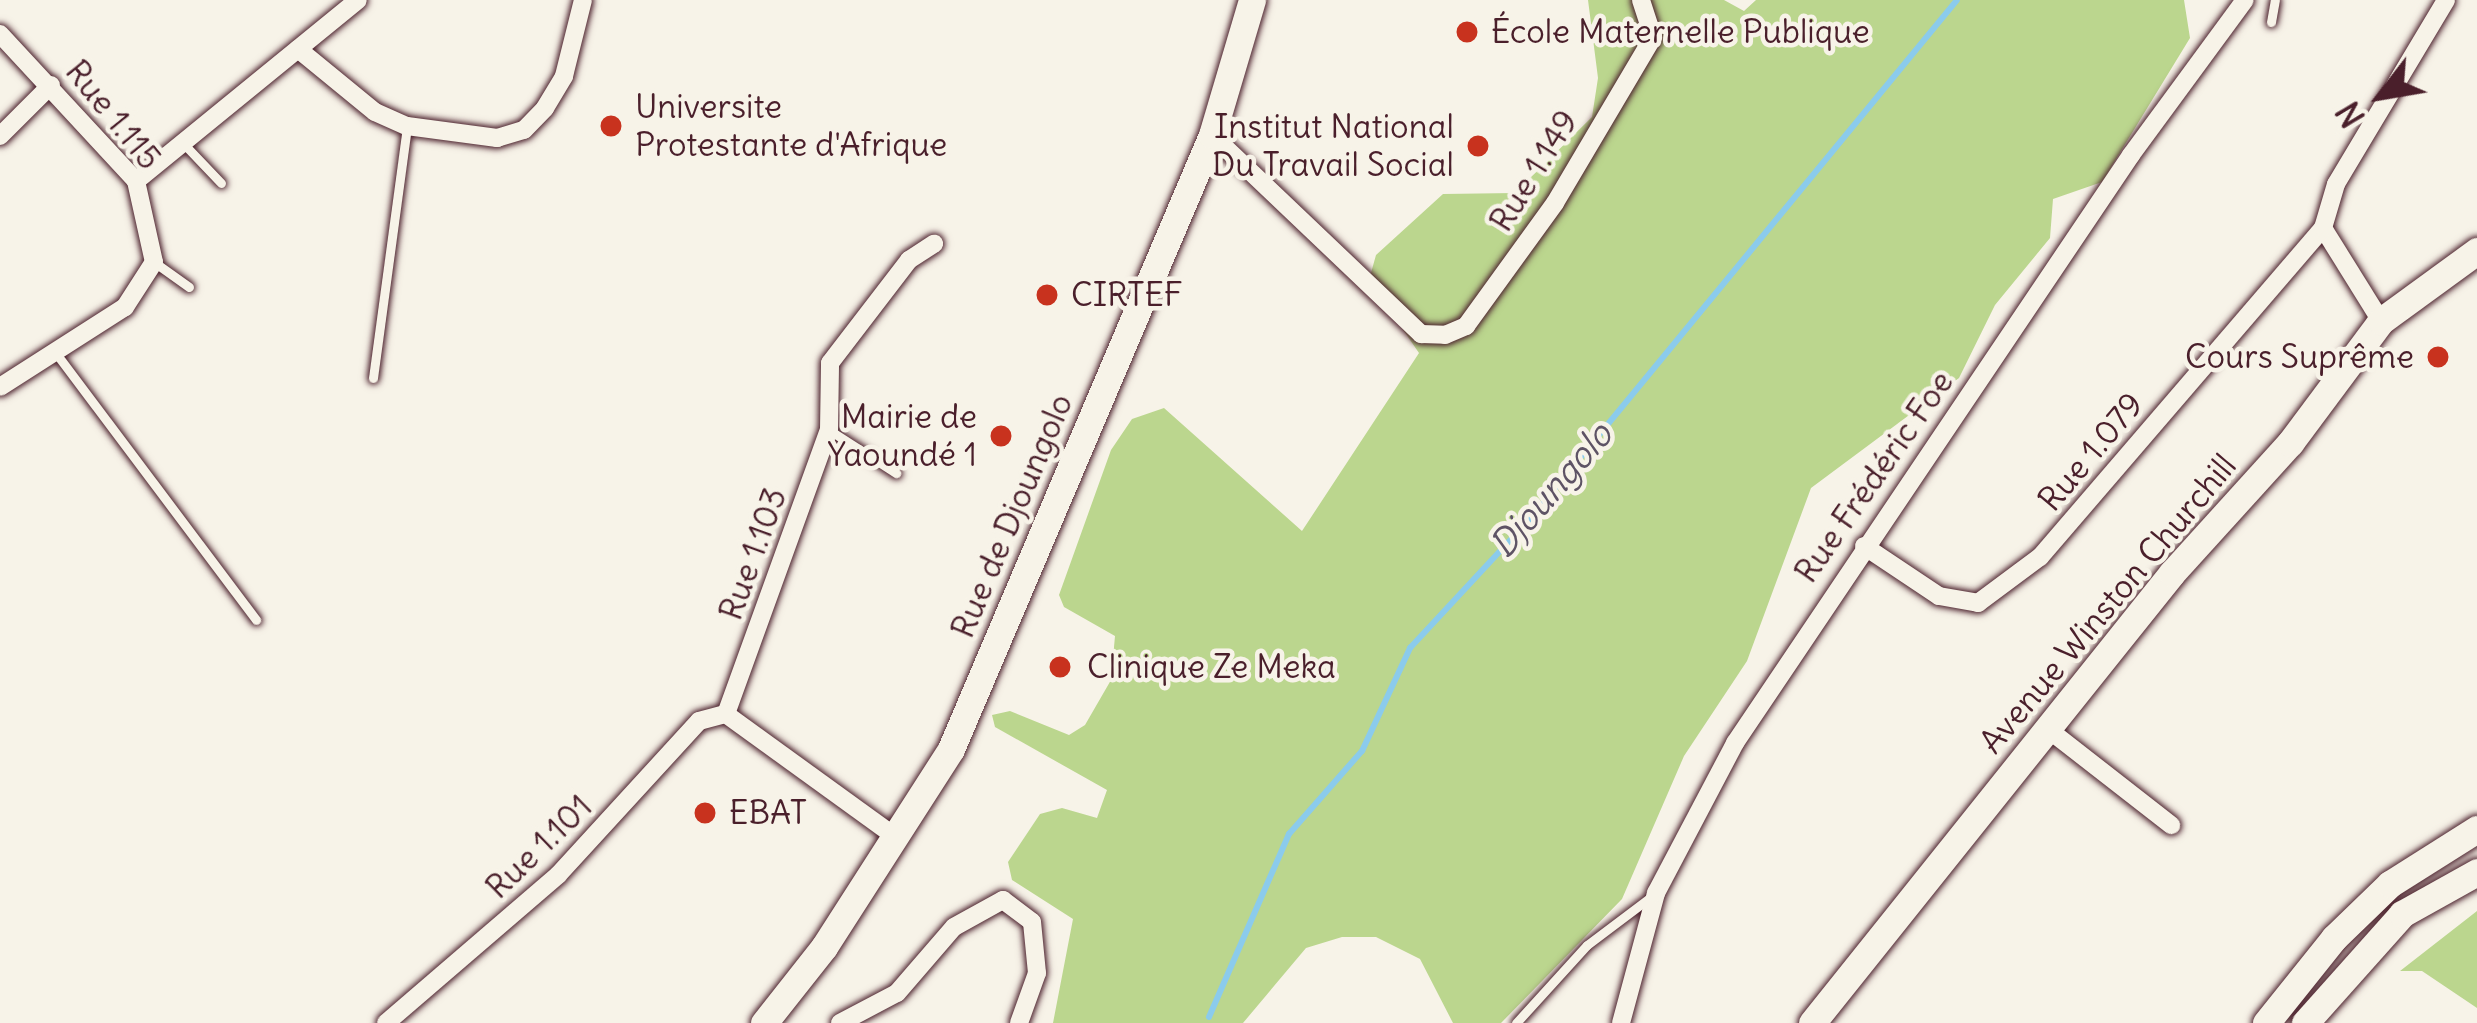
<!DOCTYPE html>
<meta charset="utf-8">
<style>
body{margin:0}
#map{position:relative;width:2477px;height:1023px;overflow:hidden;background:#f7f3e8;font-family:Delius,sans-serif}
div>[style]{position:absolute}
.green>*{inset:0;background:#bbd68e}
.stream>*{height:6px;margin:-3px;padding:0 3px;transform-origin:3px;border-radius:3px;background:#8bcbec}
.roads{filter:drop-shadow(0 0 3px #4a1f2b) drop-shadow(0 0 3px #4a1f2b)}
.lane>*{height:9px;margin:-4.5px;padding:0 4.5px;transform-origin:4.5px;border-radius:4.5px;background:#f7f3e8}
.street>*{height:18px;margin:-9px;padding:0 9px;transform-origin:9px;border-radius:9px;background:#f7f3e8}
.secondary>*{height:27px;margin:-13.5px;padding:0 13.5px;transform-origin:13.5px;border-radius:13.5px;background:#f7f3e8}
.dots>*{width:33px;height:33px;translate:-50% -50%;box-sizing:border-box;border:6px solid #f7f3e8;border-radius:50%}
span{translate:-50% -50%;white-space:nowrap;text-align:center;line-height:1.15;-webkit-text-stroke:9px #f7f3e8;paint-order:stroke}
.poi-label{font-size:33px;color:#4a1f2b}
.left{translate:0 -50%;text-align:left}
.right{translate:-100% -50%;text-align:right}
.street-label{font-size:33px;color:#4a1f2b}
.water-label{font-size:36px;color:#5e5365;font-style:italic}
.north{position:absolute;left:2321px;top:36px;width:120px;height:120px;-webkit-text-stroke:9px #f7f3e8;paint-order:stroke;rotate:239deg;font-size:33px;font-weight:700;line-height:48px;text-align:center;color:#4a1f2b}
.north::after{content:'';display:block;margin:auto;width:42px;height:54px;background:#4a1f2b;clip-path:polygon(50% 0,100% 100%,50% 72%,0 100%)}
</style>
<div id="map">
<div class="green">
<div style="clip-path:polygon(1588px 0,1724px 0,1744px 11px,1756px 0,2184px 0,2190px 38px,2102px 182px,2053px 199px,2050px 238px,1995px 305px,1959px 378px,1811px 488px,1747px 661px,1684px 756px,1622px 899px,1501px 1023px,1453px 1023px,1420px 959px,1376px 937px,1342px 937px,1306px 948px,1243px 1023px,1053px 1023px,1073px 919px,1012px 880px,1008px 862px,1040px 814px,1062px 808px,1097px 818px,1107px 790px,995px 727px,992px 715px,1010px 711px,1069px 735px,1085px 725px,1111px 680px,1115px 636px,1064px 607px,1059px 595px,1111px 450px,1132px 419px,1164px 408px,1302px 531px,1419px 353px,1369px 280px,1376px 255px,1443px 194px,1515px 193px,1592px 117px,1598px 78px)"></div>
<div style="clip-path:polygon(2477px 911px,2477px 1008px,2422px 971px,2400px 971px)"></div>
</div>
<div class="stream">
<div style="left:1209px;top:1017px;width:200px;rotate:-66.4deg"></div>
<div style="left:1289px;top:834px;width:111px;rotate:-48.7deg"></div>
<div style="left:1362px;top:751px;width:114px;rotate:-65deg"></div>
<div style="left:1410px;top:648px;width:175px;rotate:-47.1deg"></div>
<div style="left:1529px;top:520px;width:673px;rotate:-50.54deg"></div>
</div>
<div class="roads">
<div class="lane">
<div style="left:2271px;top:22px;width:22px;rotate:-80deg"></div>
<div style="left:181px;top:141px;width:58px;rotate:46.4deg"></div>
<div style="left:154px;top:262px;width:43px;rotate:35.5deg"></div>
<div style="left:55px;top:352px;width:335px;rotate:53.1deg"></div>
<div style="left:373px;top:378px;width:254px;rotate:-82.3deg"></div>
<div style="left:829px;top:430px;width:80px;rotate:32.7deg"></div>
<div style="left:1516px;top:1023px;width:105px;rotate:-47.7deg"></div>
<div style="left:1587px;top:945px;width:81px;rotate:-37deg"></div>
</div>
<div class="street">
<div style="left:0;top:34px;width:200px;rotate:47.2deg"></div>
<div style="left:136px;top:181px;width:83px;rotate:77.5deg"></div>
<div style="left:154px;top:262px;width:54px;rotate:122.8deg"></div>
<div style="left:125px;top:307px;width:148px;rotate:147.4deg"></div>
<div style="left:298px;top:49px;width:99px;rotate:39.3deg"></div>
<div style="left:375px;top:112px;width:35px;rotate:24deg"></div>
<div style="left:407px;top:126px;width:91px;rotate:7.6deg"></div>
<div style="left:497px;top:138px;width:28px;rotate:-17deg"></div>
<div style="left:524px;top:130px;width:30px;rotate:-46deg"></div>
<div style="left:545px;top:108px;width:37px;rotate:-59deg"></div>
<div style="left:564px;top:76px;width:78px;rotate:-76deg"></div>
<div style="left:1212px;top:135px;width:289px;rotate:43.6deg"></div>
<div style="left:1421px;top:334px;width:24px;rotate:2deg"></div>
<div style="left:1445px;top:335px;width:23px;rotate:-23deg"></div>
<div style="left:1466px;top:326px;width:152px;rotate:-54.1deg"></div>
<div style="left:1555px;top:203px;width:193px;rotate:-59.4deg"></div>
<div style="left:1653px;top:37px;width:39px;rotate:-108deg"></div>
<div style="left:0;top:136px;width:72px;rotate:-45deg"></div>
<div style="left:136px;top:181px;width:286px;rotate:-39.2deg"></div>
<div style="left:2323px;top:228px;width:110px;rotate:58.1deg"></div>
<div style="left:1864px;top:546px;width:90px;rotate:33.7deg"></div>
<div style="left:1939px;top:596px;width:40px;rotate:10deg"></div>
<div style="left:1978px;top:603px;width:77px;rotate:-36.6deg"></div>
<div style="left:2040px;top:557px;width:434px;rotate:-49.3deg"></div>
<div style="left:2323px;top:228px;width:46px;rotate:-73.5deg"></div>
<div style="left:2336px;top:184px;width:214px;rotate:-59.1deg"></div>
<div style="left:2049px;top:730px;width:155px;rotate:37.9deg"></div>
<div style="left:897px;top:838px;width:211px;rotate:-144.1deg"></div>
<div style="left:726px;top:714px;width:302px;rotate:-70.1deg"></div>
<div style="left:829px;top:430px;width:67px;rotate:-89.1deg"></div>
<div style="left:830px;top:363px;width:130px;rotate:-52.5deg"></div>
<div style="left:909px;top:260px;width:30px;rotate:-33deg"></div>
<div style="left:386px;top:1023px;width:227px;rotate:-40.7deg"></div>
<div style="left:558px;top:875px;width:209px;rotate:-47.5deg"></div>
<div style="left:699px;top:721px;width:28px;rotate:-15deg"></div>
<div style="left:840px;top:1023px;width:64px;rotate:-27.8deg"></div>
<div style="left:897px;top:993px;width:87px;rotate:-49.2deg"></div>
<div style="left:954px;top:927px;width:56px;rotate:-28.9deg"></div>
<div style="left:1003px;top:900px;width:36px;rotate:37deg"></div>
<div style="left:1032px;top:922px;width:51px;rotate:84.4deg"></div>
<div style="left:1037px;top:973px;width:53px;rotate:109.8deg"></div>
<div style="left:1621px;top:1023px;width:135px;rotate:-74.9deg"></div>
<div style="left:1656px;top:893px;width:170px;rotate:-62.2deg"></div>
<div style="left:1735px;top:743px;width:709px;rotate:-56.04deg"></div>
<div style="left:2131px;top:155px;width:192px;rotate:-53.7deg"></div>
</div>
<div class="secondary">
<div style="left:764px;top:1023px;width:97px;rotate:-51.7deg"></div>
<div style="left:824px;top:947px;width:235px;rotate:-57.3deg"></div>
<div style="left:951px;top:749px;width:667px;rotate:-66.97deg"></div>
<div style="left:1212px;top:135px;width:141px;rotate:-73.5deg"></div>
<div style="left:1812px;top:1023px;width:576px;rotate:-51.34deg"></div>
<div style="left:2172px;top:573px;width:176px;rotate:-47.8deg"></div>
<div style="left:2290px;top:443px;width:152px;rotate:-53.3deg"></div>
<div style="left:2381px;top:321px;width:119px;rotate:-36.1deg"></div>
<div style="left:2266px;top:1023px;width:109px;rotate:-51.3deg"></div>
<div style="left:2334px;top:938px;width:78px;rotate:-44deg"></div>
<div style="left:2390px;top:884px;width:103px;rotate:-32.3deg"></div>
<div style="left:2305px;top:1023px;width:146px;rotate:-48.3deg"></div>
<div style="left:2402px;top:914px;width:86px;rotate:-29.2deg"></div>
</div>
</div>
<div class="dots">
<div style="left:1467px;top:32px;background:#c8321e"></div>
<div style="left:611px;top:126px;background:#c8321e"></div>
<div style="left:1478px;top:146px;background:#c8321e"></div>
<div style="left:1047px;top:295px;background:#c8321e"></div>
<div style="left:2438px;top:357px;background:#c8321e"></div>
<div style="left:1001px;top:436px;background:#c8321e"></div>
<div style="left:1060px;top:667px;background:#c8321e"></div>
<div style="left:705px;top:813px;background:#c8321e"></div>
</div>
<div class="poi-label">
<span class="left" style="left:1491px;top:32px">École Maternelle Publique</span>
<span class="left" style="left:635px;top:126px">Universite<br>Protestante d'Afrique</span>
<span class="right" style="left:1454px;top:146px">Institut National<br>Du Travail Social</span>
<span class="left" style="left:1071px;top:295px">CIRTEF</span>
<span class="right" style="left:2414px;top:357px">Cours Suprême</span>
<span class="right" style="left:977px;top:436px">Mairie de<br>Yaoundé 1</span>
<span class="left" style="left:1087px;top:667px">Clinique Ze Meka</span>
<span class="left" style="left:729px;top:813px">EBAT</span>
</div>
<div class="street-label">
<span style="left:113px;top:115px;rotate:51deg">Rue 1.115</span>
<span style="left:1534px;top:171px;rotate:-58deg">Rue 1.149</span>
<span style="left:2091px;top:452px;rotate:-50deg">Rue 1.079</span>
<span style="left:1874px;top:477px;rotate:-55deg">Rue Frédéric Foe</span>
<span style="left:1012px;top:516px;rotate:-67deg">Rue de Djoungolo</span>
<span style="left:753px;top:554px;rotate:-70deg">Rue 1.103</span>
<span style="left:2108px;top:604px;rotate:-50deg">Avenue Winston Churchill</span>
<span style="left:539px;top:847px;rotate:-44deg">Rue 1.101</span>
</div>
<div class="water-label">
<span style="left:1551px;top:490px;rotate:-49deg">Djoungolo</span>
</div>
<div class="north">N</div>
</div>
